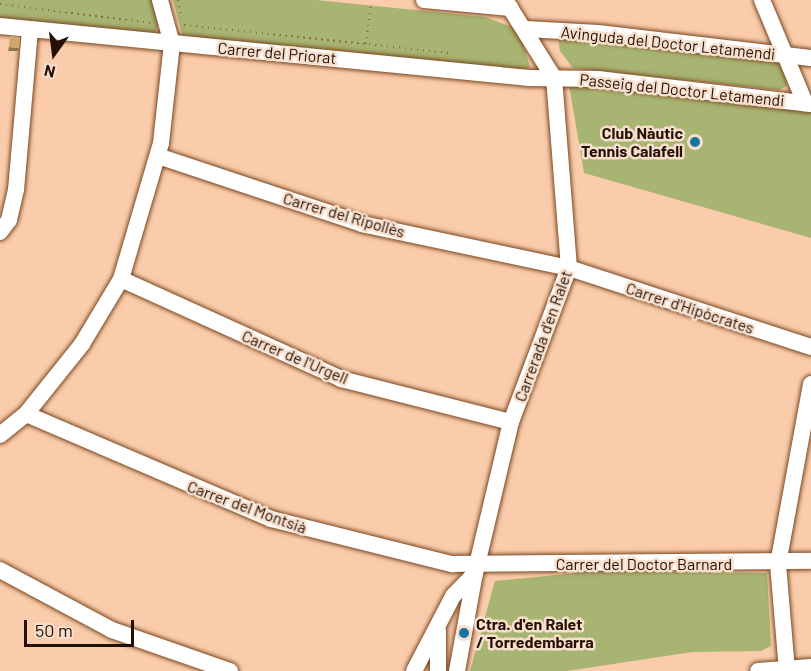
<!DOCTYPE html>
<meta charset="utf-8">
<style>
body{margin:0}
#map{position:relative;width:811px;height:671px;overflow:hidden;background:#fbccab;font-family:Barlow,sans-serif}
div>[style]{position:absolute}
.green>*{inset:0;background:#a8b472}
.path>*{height:2px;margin-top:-1px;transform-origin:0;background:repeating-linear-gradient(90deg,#8b6a53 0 1.5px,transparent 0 6px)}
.roads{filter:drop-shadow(0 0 2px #79471f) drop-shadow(0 0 2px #79471f)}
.minor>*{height:16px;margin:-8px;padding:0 8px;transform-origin:8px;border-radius:8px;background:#fff}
.shaded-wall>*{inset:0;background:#91754c}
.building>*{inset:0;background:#cfa76c}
.dots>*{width:16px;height:16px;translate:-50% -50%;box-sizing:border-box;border:3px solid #f7dfce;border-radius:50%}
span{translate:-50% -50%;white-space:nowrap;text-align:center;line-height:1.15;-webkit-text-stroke:5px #f7dfce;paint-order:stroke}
.street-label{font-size:16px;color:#241002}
.poi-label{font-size:16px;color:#241002;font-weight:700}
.right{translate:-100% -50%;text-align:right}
.left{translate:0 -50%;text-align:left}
.north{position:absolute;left:24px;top:24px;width:60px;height:60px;-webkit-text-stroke:4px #f7dfce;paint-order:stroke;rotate:194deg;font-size:16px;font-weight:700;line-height:24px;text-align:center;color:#241002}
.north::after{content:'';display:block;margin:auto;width:21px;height:27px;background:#241002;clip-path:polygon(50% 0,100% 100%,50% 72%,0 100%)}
.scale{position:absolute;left:24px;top:620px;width:110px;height:27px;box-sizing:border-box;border:3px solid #241002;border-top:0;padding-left:8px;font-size:18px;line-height:21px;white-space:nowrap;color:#241002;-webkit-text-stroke:4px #f7dfce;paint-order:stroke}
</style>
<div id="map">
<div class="green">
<div style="clip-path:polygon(0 0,152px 0,158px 26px,155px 33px,0 21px)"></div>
<div style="clip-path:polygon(173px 0,316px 0,485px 17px,512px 27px,522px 40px,530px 67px,524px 70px,183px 37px)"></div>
<div style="clip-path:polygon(558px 37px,783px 62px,787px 86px,779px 90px,573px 68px,560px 51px)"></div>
<div style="clip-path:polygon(569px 85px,811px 110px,811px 238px,584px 173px)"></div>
<div style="clip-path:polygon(598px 571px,767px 573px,771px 646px,761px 651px,692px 652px,567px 671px,470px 671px,495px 581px)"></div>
</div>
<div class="path">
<div style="left:178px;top:0;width:14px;rotate:78deg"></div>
<div style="left:0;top:4px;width:152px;rotate:7.2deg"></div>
<div style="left:184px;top:25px;width:268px;rotate:6deg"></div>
<div style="left:366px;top:44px;width:39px;rotate:-83deg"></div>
</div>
<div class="roads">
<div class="minor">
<div style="left:424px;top:0;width:87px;rotate:5.3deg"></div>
<div style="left:762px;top:0;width:112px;rotate:67.3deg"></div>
<div style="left:0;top:26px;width:532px;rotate:5.61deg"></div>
<div style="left:529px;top:78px;width:69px;rotate:0.8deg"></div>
<div style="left:598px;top:79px;width:214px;rotate:6.7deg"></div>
<div style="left:526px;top:29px;width:72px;rotate:3.2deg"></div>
<div style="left:598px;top:33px;width:214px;rotate:6.7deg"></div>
<div style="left:158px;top:156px;width:215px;rotate:18.4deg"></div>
<div style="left:362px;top:224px;width:212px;rotate:12deg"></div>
<div style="left:569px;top:268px;width:255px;rotate:18.1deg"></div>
<div style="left:0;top:232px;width:15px;rotate:-53deg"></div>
<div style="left:9px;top:220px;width:31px;rotate:-77deg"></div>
<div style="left:16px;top:190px;width:161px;rotate:-85deg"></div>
<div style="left:121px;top:279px;width:242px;rotate:24.4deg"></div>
<div style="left:341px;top:379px;width:175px;rotate:14.2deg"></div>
<div style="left:26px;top:414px;width:267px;rotate:23.2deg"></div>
<div style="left:271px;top:519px;width:187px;rotate:14deg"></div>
<div style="left:452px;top:564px;width:359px;rotate:-0.5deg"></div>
<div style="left:0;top:435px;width:33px;rotate:-39deg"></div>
<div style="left:26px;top:414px;width:90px;rotate:-51.3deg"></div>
<div style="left:82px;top:344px;width:76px;rotate:-59deg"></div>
<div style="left:121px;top:279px;width:142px;rotate:-73.6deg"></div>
<div style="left:161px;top:143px;width:100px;rotate:-83.7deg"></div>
<div style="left:172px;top:44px;width:46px;rotate:-105.3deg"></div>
<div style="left:0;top:570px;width:127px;rotate:28.2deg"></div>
<div style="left:112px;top:630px;width:125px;rotate:19.2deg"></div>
<div style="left:438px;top:631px;width:40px;rotate:90deg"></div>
<div style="left:414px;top:671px;width:85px;rotate:-62.5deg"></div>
<div style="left:453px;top:596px;width:32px;rotate:-46deg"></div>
<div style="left:457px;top:671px;width:100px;rotate:-79.6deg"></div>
<div style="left:475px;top:573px;width:155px;rotate:-76.6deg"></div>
<div style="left:511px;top:422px;width:165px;rotate:-69.4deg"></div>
<div style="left:569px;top:268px;width:191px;rotate:-94.5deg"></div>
<div style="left:554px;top:78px;width:92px;rotate:-122.1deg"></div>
<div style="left:758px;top:671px;width:53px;rotate:-4.3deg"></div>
<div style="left:787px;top:671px;width:107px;rotate:-94.8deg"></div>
<div style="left:778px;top:564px;width:183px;rotate:-79.6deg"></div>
</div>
</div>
<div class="shaded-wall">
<div style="clip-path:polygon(9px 47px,19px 48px,18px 51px,8px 51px)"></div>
</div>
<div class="building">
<div style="clip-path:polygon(10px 36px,20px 37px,19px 48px,9px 47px)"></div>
</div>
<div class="dots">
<div style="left:695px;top:142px;background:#1674a2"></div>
<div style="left:464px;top:633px;background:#1674a2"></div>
</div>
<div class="street-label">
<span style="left:668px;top:43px;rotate:6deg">Avinguda del Doctor Letamendi</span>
<span style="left:277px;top:53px;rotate:5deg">Carrer del Priorat</span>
<span style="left:682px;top:90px;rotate:6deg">Passeig del Doctor Letamendi</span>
<span style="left:344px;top:215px;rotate:16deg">Carrer del Ripollès</span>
<span style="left:690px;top:308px;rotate:18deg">Carrer d'Hipòcrates</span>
<span style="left:543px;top:336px;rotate:-70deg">Carrerada d'en Ralet</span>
<span style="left:295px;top:357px;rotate:23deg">Carrer de l'Urgell</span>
<span style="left:247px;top:507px;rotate:20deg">Carrer del Montsià</span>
<span style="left:644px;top:564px">Carrer del Doctor Barnard</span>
</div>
<div class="poi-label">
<span class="right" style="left:683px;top:142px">Club Nàutic<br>Tennis Calafell</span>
<span class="left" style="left:476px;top:633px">Ctra. d'en Ralet<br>/ Torredembarra</span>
</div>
<div class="north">N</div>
<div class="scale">50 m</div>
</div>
